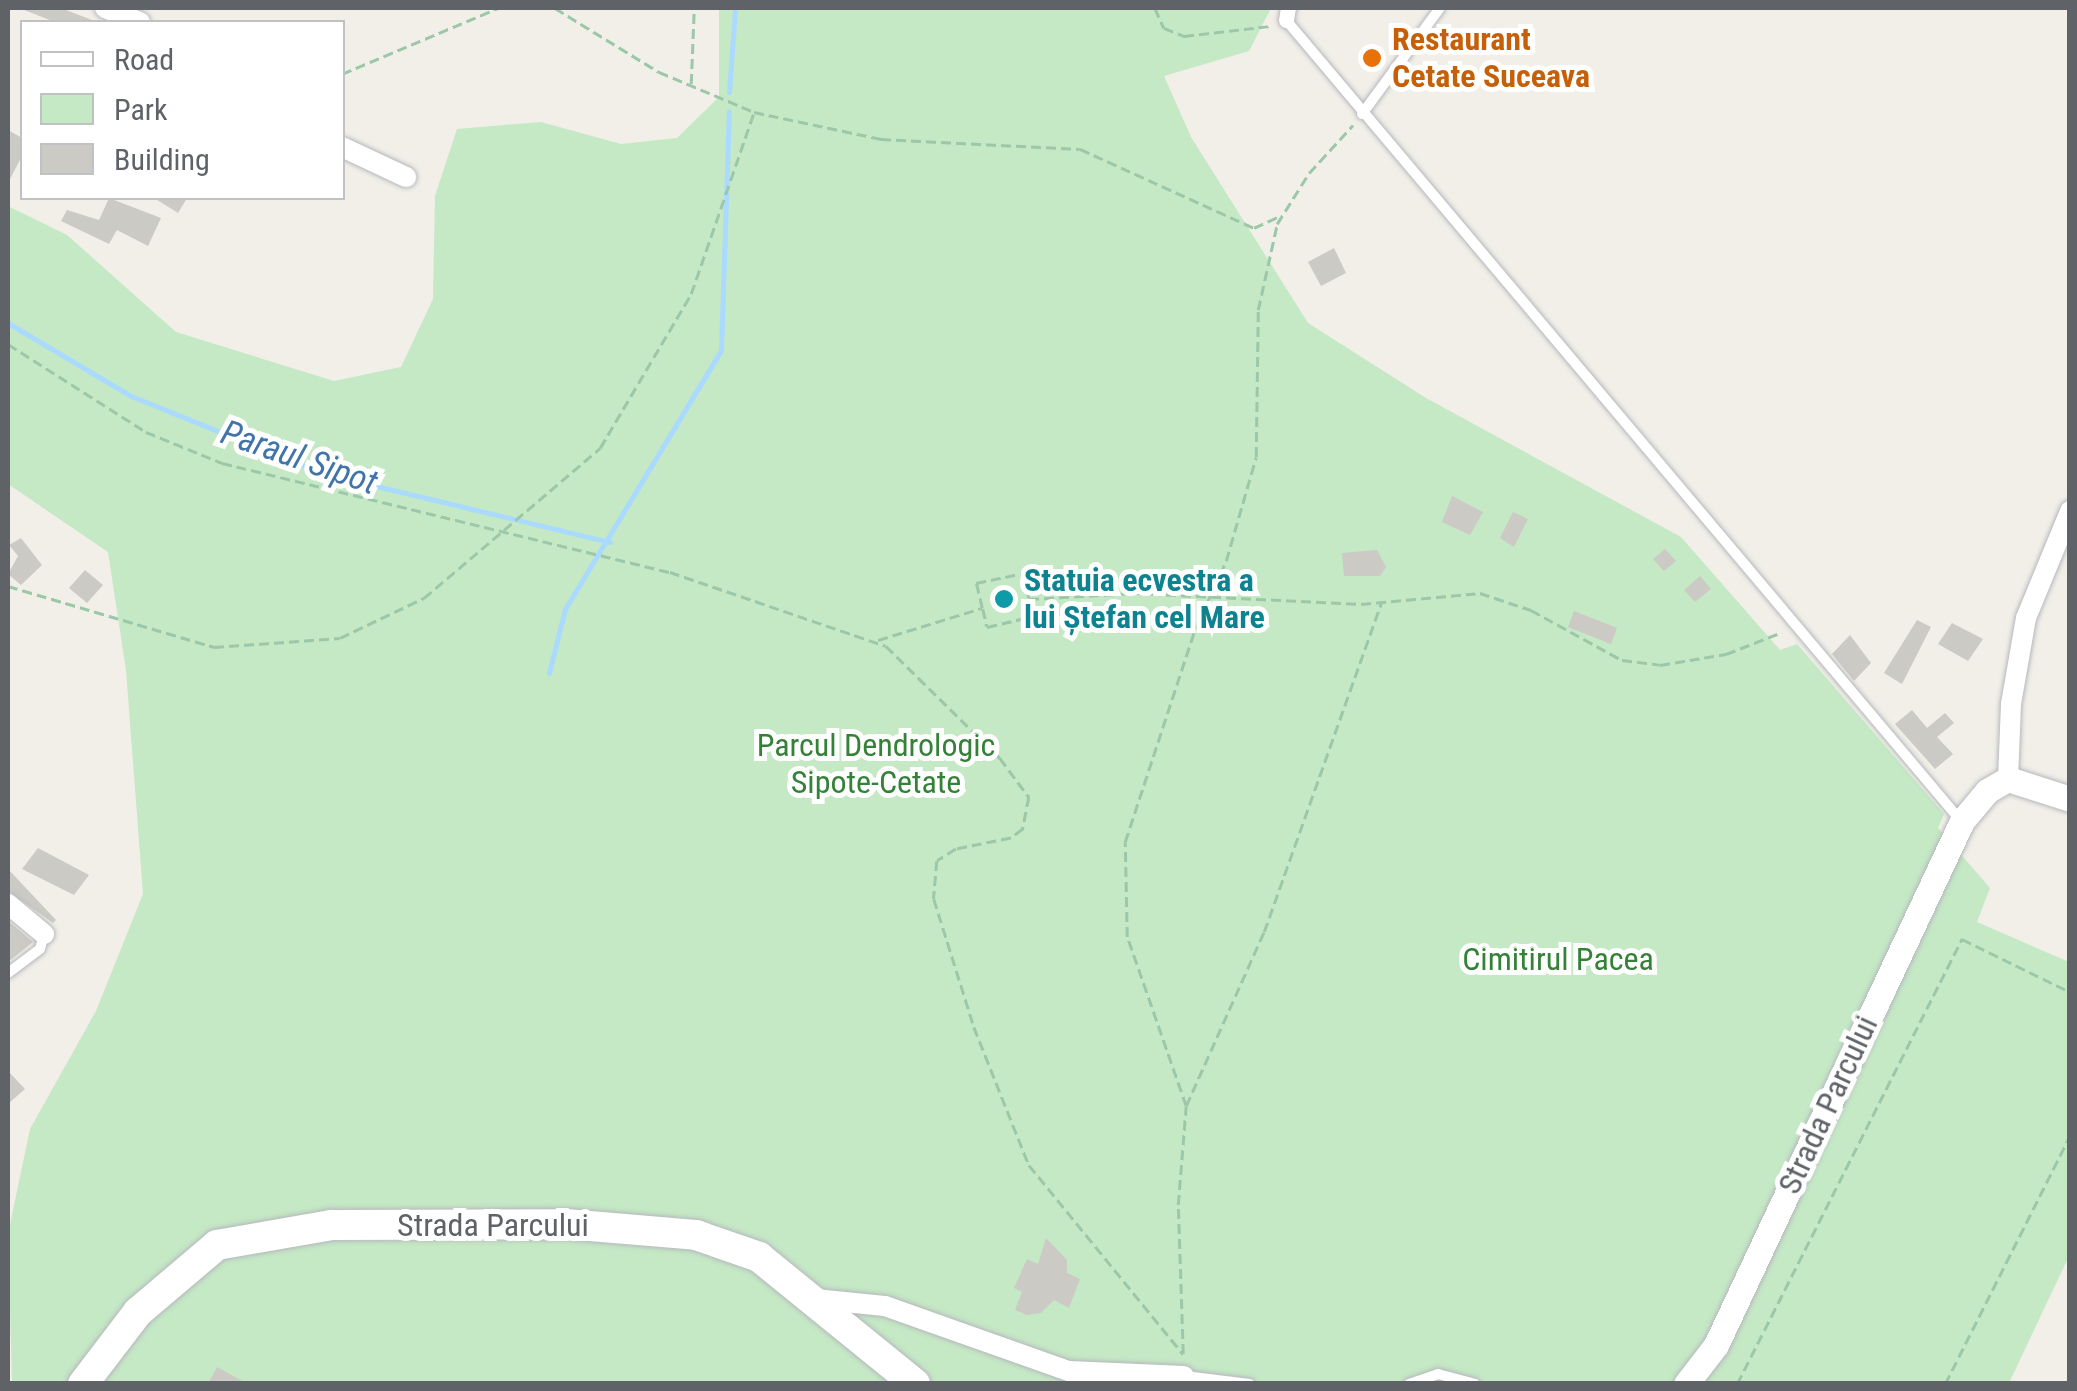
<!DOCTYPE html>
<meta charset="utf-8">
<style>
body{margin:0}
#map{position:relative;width:2077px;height:1391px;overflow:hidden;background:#f1efe8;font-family:"Roboto Condensed",sans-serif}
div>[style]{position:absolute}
.green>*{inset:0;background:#c5e8c5}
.stream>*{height:5px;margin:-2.5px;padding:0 2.5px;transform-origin:2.5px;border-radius:2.5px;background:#aadaff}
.building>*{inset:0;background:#cccac5}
.path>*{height:2.5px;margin-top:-1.25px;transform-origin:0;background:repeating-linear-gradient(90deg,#9cc7a9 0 10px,transparent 0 15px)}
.roads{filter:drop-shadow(0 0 2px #b5b8bc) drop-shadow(0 0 2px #b5b8bc)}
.service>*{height:10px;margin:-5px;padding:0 5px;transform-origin:5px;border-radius:5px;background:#fff}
.pedestrian>*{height:15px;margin:-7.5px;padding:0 7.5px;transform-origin:7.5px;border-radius:7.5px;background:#fff}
.minor>*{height:20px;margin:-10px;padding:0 10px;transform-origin:10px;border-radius:10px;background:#fff}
.tertiary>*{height:25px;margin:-12.5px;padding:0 12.5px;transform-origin:12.5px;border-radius:12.5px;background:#fff}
.secondary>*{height:30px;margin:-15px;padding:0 15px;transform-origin:15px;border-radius:15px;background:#fff}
.dots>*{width:28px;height:28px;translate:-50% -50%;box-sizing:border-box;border:5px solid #fff;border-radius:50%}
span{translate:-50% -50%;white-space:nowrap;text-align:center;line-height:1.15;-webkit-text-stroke:10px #fff;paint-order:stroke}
.food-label{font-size:32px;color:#c56008;font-weight:700}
.left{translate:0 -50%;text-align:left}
.culture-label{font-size:32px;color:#0d838f;font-weight:700}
.park-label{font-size:32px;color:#348238}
.street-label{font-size:32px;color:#5f6368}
.water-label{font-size:35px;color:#4174aa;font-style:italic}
.frame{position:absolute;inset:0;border:10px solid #5f6368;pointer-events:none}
.legend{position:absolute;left:20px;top:20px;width:325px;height:180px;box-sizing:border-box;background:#fff;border:2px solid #bfc1c3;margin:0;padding:12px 18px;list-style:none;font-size:30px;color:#5f6368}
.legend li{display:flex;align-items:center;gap:20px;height:50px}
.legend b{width:50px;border:2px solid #bfc1c3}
</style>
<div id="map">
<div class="green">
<div style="clip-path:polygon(719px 8px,1271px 8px,1249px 51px,1164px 76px,1191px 137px,1308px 323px,1426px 398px,1681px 537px,1780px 650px,1797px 644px,1944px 814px,1938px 828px,1990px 888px,1977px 922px,2069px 962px,2069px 1256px,2009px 1383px,12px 1383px,8px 1234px,30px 1129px,96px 1011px,143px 894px,126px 670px,108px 552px,8px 484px,8px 206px,67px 235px,176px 332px,334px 381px,401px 367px,433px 299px,435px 196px,457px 129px,541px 122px,621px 144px,677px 138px,719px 97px)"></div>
</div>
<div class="stream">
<div style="left:729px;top:92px;width:84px;rotate:-85.9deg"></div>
<div style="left:8px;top:323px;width:143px;rotate:30.7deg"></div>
<div style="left:131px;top:396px;width:206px;rotate:22deg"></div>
<div style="left:322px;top:473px;width:296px;rotate:13.5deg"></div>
<div style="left:549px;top:673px;width:66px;rotate:-76deg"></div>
<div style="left:565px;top:609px;width:302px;rotate:-58.9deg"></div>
<div style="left:721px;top:350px;width:239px;rotate:-88.1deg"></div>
</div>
<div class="building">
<div style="clip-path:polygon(19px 8px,61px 8px,97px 22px,55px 22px)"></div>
<div style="clip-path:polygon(8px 130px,22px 138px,22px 156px,8px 183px)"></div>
<div style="clip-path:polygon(109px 198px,161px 218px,148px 246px,117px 230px,109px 244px,61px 221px,67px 210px,99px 220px)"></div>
<div style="clip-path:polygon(154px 198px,187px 198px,178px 213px)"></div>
<div style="clip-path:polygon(1334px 248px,1346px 273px,1321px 286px,1308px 262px)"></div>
<div style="clip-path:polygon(1452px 496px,1483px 512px,1470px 535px,1442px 522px)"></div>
<div style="clip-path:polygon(1513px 512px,1528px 519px,1514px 547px,1500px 538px)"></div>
<div style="clip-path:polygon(21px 538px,42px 565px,21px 585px,8px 574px,18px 556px,9px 545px)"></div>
<div style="clip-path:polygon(1665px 549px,1676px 561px,1664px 571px,1653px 559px)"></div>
<div style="clip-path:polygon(1377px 550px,1386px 567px,1380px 576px,1344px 576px,1342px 553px)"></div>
<div style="clip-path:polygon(85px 570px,103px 585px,87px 603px,69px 588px)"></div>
<div style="clip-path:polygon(1700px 576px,1711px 589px,1695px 602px,1684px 590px)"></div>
<div style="clip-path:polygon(1574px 611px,1617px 628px,1611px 644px,1568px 627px)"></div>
<div style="clip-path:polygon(1917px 620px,1931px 627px,1902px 684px,1884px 673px)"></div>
<div style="clip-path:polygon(1952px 623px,1983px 639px,1968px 661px,1938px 644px)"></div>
<div style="clip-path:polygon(1850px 635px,1871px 663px,1854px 681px,1832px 654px)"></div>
<div style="clip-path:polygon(1912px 710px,1927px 728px,1945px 713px,1954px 723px,1937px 737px,1953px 754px,1935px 769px,1895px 724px)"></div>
<div style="clip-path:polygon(38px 848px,89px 875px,74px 895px,22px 869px)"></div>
<div style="clip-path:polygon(8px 869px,56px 920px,53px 923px,8px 891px)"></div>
<div style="clip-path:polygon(8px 921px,33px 942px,8px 962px)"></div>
<div style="clip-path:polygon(8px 1071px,25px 1089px,8px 1104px)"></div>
<div style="clip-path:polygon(1046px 1238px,1067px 1260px,1067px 1273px,1080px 1279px,1069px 1308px,1054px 1300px,1041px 1313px,1027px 1315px,1015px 1310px,1022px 1292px,1014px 1288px,1027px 1259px,1038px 1264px)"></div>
<div style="clip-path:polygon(217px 1367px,248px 1384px,208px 1384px)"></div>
</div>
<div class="path">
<div style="left:555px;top:8px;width:122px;rotate:31.6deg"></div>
<div style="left:659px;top:72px;width:103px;rotate:22.8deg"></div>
<div style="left:754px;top:112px;width:130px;rotate:12deg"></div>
<div style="left:881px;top:139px;width:199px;rotate:2.9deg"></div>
<div style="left:1080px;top:149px;width:191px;rotate:24.4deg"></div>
<div style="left:1254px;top:228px;width:29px;rotate:-25deg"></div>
<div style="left:1155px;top:8px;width:22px;rotate:66deg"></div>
<div style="left:1164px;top:28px;width:22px;rotate:22deg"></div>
<div style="left:1184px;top:36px;width:88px;rotate:-6.6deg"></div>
<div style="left:342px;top:74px;width:169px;rotate:-22.9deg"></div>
<div style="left:691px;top:84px;width:76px;rotate:-87.7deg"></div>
<div style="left:8px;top:344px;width:164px;rotate:32.5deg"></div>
<div style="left:146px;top:432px;width:82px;rotate:22.2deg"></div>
<div style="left:222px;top:463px;width:461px;rotate:13.7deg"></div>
<div style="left:670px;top:572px;width:228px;rotate:18.9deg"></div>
<div style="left:886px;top:646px;width:160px;rotate:44.5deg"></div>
<div style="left:1000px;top:758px;width:49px;rotate:53.4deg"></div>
<div style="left:1029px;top:797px;width:33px;rotate:101deg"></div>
<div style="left:1023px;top:829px;width:15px;rotate:143deg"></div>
<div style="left:1011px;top:838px;width:56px;rotate:168.7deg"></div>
<div style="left:956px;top:849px;width:22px;rotate:148deg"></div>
<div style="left:937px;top:861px;width:38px;rotate:95deg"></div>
<div style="left:934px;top:899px;width:134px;rotate:72.6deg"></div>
<div style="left:974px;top:1027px;width:149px;rotate:68.3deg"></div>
<div style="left:1029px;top:1165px;width:244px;rotate:50.8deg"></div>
<div style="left:8px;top:586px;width:215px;rotate:16.5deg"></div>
<div style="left:214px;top:647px;width:126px;rotate:-4.1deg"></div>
<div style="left:340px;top:638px;width:93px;rotate:-25.5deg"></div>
<div style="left:424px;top:598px;width:231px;rotate:-40.4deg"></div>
<div style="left:600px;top:448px;width:179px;rotate:-59.4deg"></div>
<div style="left:691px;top:294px;width:193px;rotate:-70.9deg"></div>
<div style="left:983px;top:609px;width:18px;rotate:77deg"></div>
<div style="left:987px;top:627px;width:47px;rotate:-13.4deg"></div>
<div style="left:1033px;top:616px;width:16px;rotate:-104deg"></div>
<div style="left:878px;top:640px;width:109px;rotate:-17.1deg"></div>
<div style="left:982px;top:608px;width:26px;rotate:-103deg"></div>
<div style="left:976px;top:583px;width:49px;rotate:-11.8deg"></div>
<div style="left:1024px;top:573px;width:26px;rotate:79deg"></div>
<div style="left:1029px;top:599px;width:107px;rotate:-3.2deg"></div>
<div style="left:1136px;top:593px;width:225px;rotate:2.8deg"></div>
<div style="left:1361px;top:604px;width:120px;rotate:-5.3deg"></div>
<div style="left:1480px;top:593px;width:54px;rotate:18.4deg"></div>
<div style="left:1531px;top:610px;width:104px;rotate:28.8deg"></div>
<div style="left:1622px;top:660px;width:38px;rotate:7deg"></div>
<div style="left:1660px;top:665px;width:67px;rotate:-9.5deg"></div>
<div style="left:1726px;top:654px;width:60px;rotate:-21.4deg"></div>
<div style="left:1186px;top:1106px;width:179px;rotate:-109.2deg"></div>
<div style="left:1127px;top:937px;width:95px;rotate:-91.2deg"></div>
<div style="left:1125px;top:842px;width:224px;rotate:-71.8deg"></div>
<div style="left:1195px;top:629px;width:75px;rotate:-65.5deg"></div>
<div style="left:1226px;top:561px;width:108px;rotate:-73.9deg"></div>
<div style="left:1256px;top:457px;width:147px;rotate:-89.2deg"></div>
<div style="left:1258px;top:310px;width:88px;rotate:-77.5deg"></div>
<div style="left:1277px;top:224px;width:60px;rotate:-57.9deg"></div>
<div style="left:1309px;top:173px;width:65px;rotate:-47.5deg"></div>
<div style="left:1183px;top:1354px;width:149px;rotate:-91.9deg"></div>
<div style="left:1178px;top:1205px;width:99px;rotate:-85.4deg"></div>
<div style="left:1186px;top:1106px;width:191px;rotate:-65.9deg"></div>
<div style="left:1264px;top:932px;width:351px;rotate:-70.4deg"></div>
<div style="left:1737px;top:1384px;width:499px;rotate:-63.2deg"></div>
<div style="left:1962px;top:939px;width:120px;rotate:26.1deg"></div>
<div style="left:1945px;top:1384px;width:279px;rotate:-63.3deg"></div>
</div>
<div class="roads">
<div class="service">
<div style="left:1286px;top:20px;width:1047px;rotate:49.88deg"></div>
<div style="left:1362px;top:114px;width:132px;rotate:-53.7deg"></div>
<div style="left:8px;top:973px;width:40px;rotate:-37deg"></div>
<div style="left:40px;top:949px;width:16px;rotate:-75deg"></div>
<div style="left:1185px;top:1376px;width:65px;rotate:7deg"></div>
<div style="left:1409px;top:1384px;width:31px;rotate:-19deg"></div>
<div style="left:1438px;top:1374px;width:38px;rotate:15deg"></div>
</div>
<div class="pedestrian">
<div style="left:1286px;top:20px;width:12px;rotate:-81deg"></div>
</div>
<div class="minor">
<div style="left:105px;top:8px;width:38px;rotate:22deg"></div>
<div style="left:342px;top:147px;width:71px;rotate:25.1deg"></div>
<div style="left:2008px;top:779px;width:75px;rotate:-87.7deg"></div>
<div style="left:2011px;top:704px;width:87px;rotate:-80.1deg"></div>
<div style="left:2026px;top:618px;width:116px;rotate:-67.6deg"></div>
<div style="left:8px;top:904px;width:47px;rotate:39.8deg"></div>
<div style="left:815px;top:1299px;width:70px;rotate:5.7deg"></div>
<div style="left:885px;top:1306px;width:195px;rotate:19.5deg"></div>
<div style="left:1069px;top:1371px;width:115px;rotate:2.5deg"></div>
</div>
<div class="tertiary">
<div style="left:1686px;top:1384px;width:49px;rotate:-52.4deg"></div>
<div style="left:1716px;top:1345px;width:579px;rotate:-64.85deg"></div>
<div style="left:1962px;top:821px;width:39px;rotate:-50deg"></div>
<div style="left:1987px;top:791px;width:24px;rotate:-30deg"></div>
<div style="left:2008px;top:779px;width:65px;rotate:17.9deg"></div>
</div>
<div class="secondary">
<div style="left:83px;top:1384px;width:91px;rotate:-52.6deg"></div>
<div style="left:138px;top:1312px;width:104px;rotate:-40.3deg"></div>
<div style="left:217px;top:1245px;width:117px;rotate:-9.9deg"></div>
<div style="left:332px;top:1225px;width:234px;rotate:-0.2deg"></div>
<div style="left:566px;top:1224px;width:130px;rotate:4.8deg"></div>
<div style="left:696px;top:1235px;width:67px;rotate:19.2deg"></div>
<div style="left:759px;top:1257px;width:201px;rotate:39.1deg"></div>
</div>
</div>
<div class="dots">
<div style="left:1372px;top:58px;background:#e8710a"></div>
<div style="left:1004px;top:599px;background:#0f9aa8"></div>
</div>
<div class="food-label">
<span class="left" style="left:1392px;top:58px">Restaurant<br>Cetate Suceava</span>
</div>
<div class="culture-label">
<span class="left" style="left:1024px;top:599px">Statuia ecvestra a<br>lui Ștefan cel Mare</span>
</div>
<div class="park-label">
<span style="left:876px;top:764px">Parcul Dendrologic<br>Sipote-Cetate</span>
<span style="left:1558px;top:959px">Cimitirul Pacea</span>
</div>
<div class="street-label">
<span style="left:1828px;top:1105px;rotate:-65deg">Strada Parcului</span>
<span style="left:493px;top:1225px">Strada Parcului</span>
</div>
<div class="water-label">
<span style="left:299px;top:458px;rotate:19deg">Paraul Sipot</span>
</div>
<div class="frame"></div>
<ul class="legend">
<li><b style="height:12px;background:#fff"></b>Road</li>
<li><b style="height:28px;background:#c5e8c5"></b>Park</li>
<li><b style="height:28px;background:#cccac5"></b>Building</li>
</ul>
</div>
